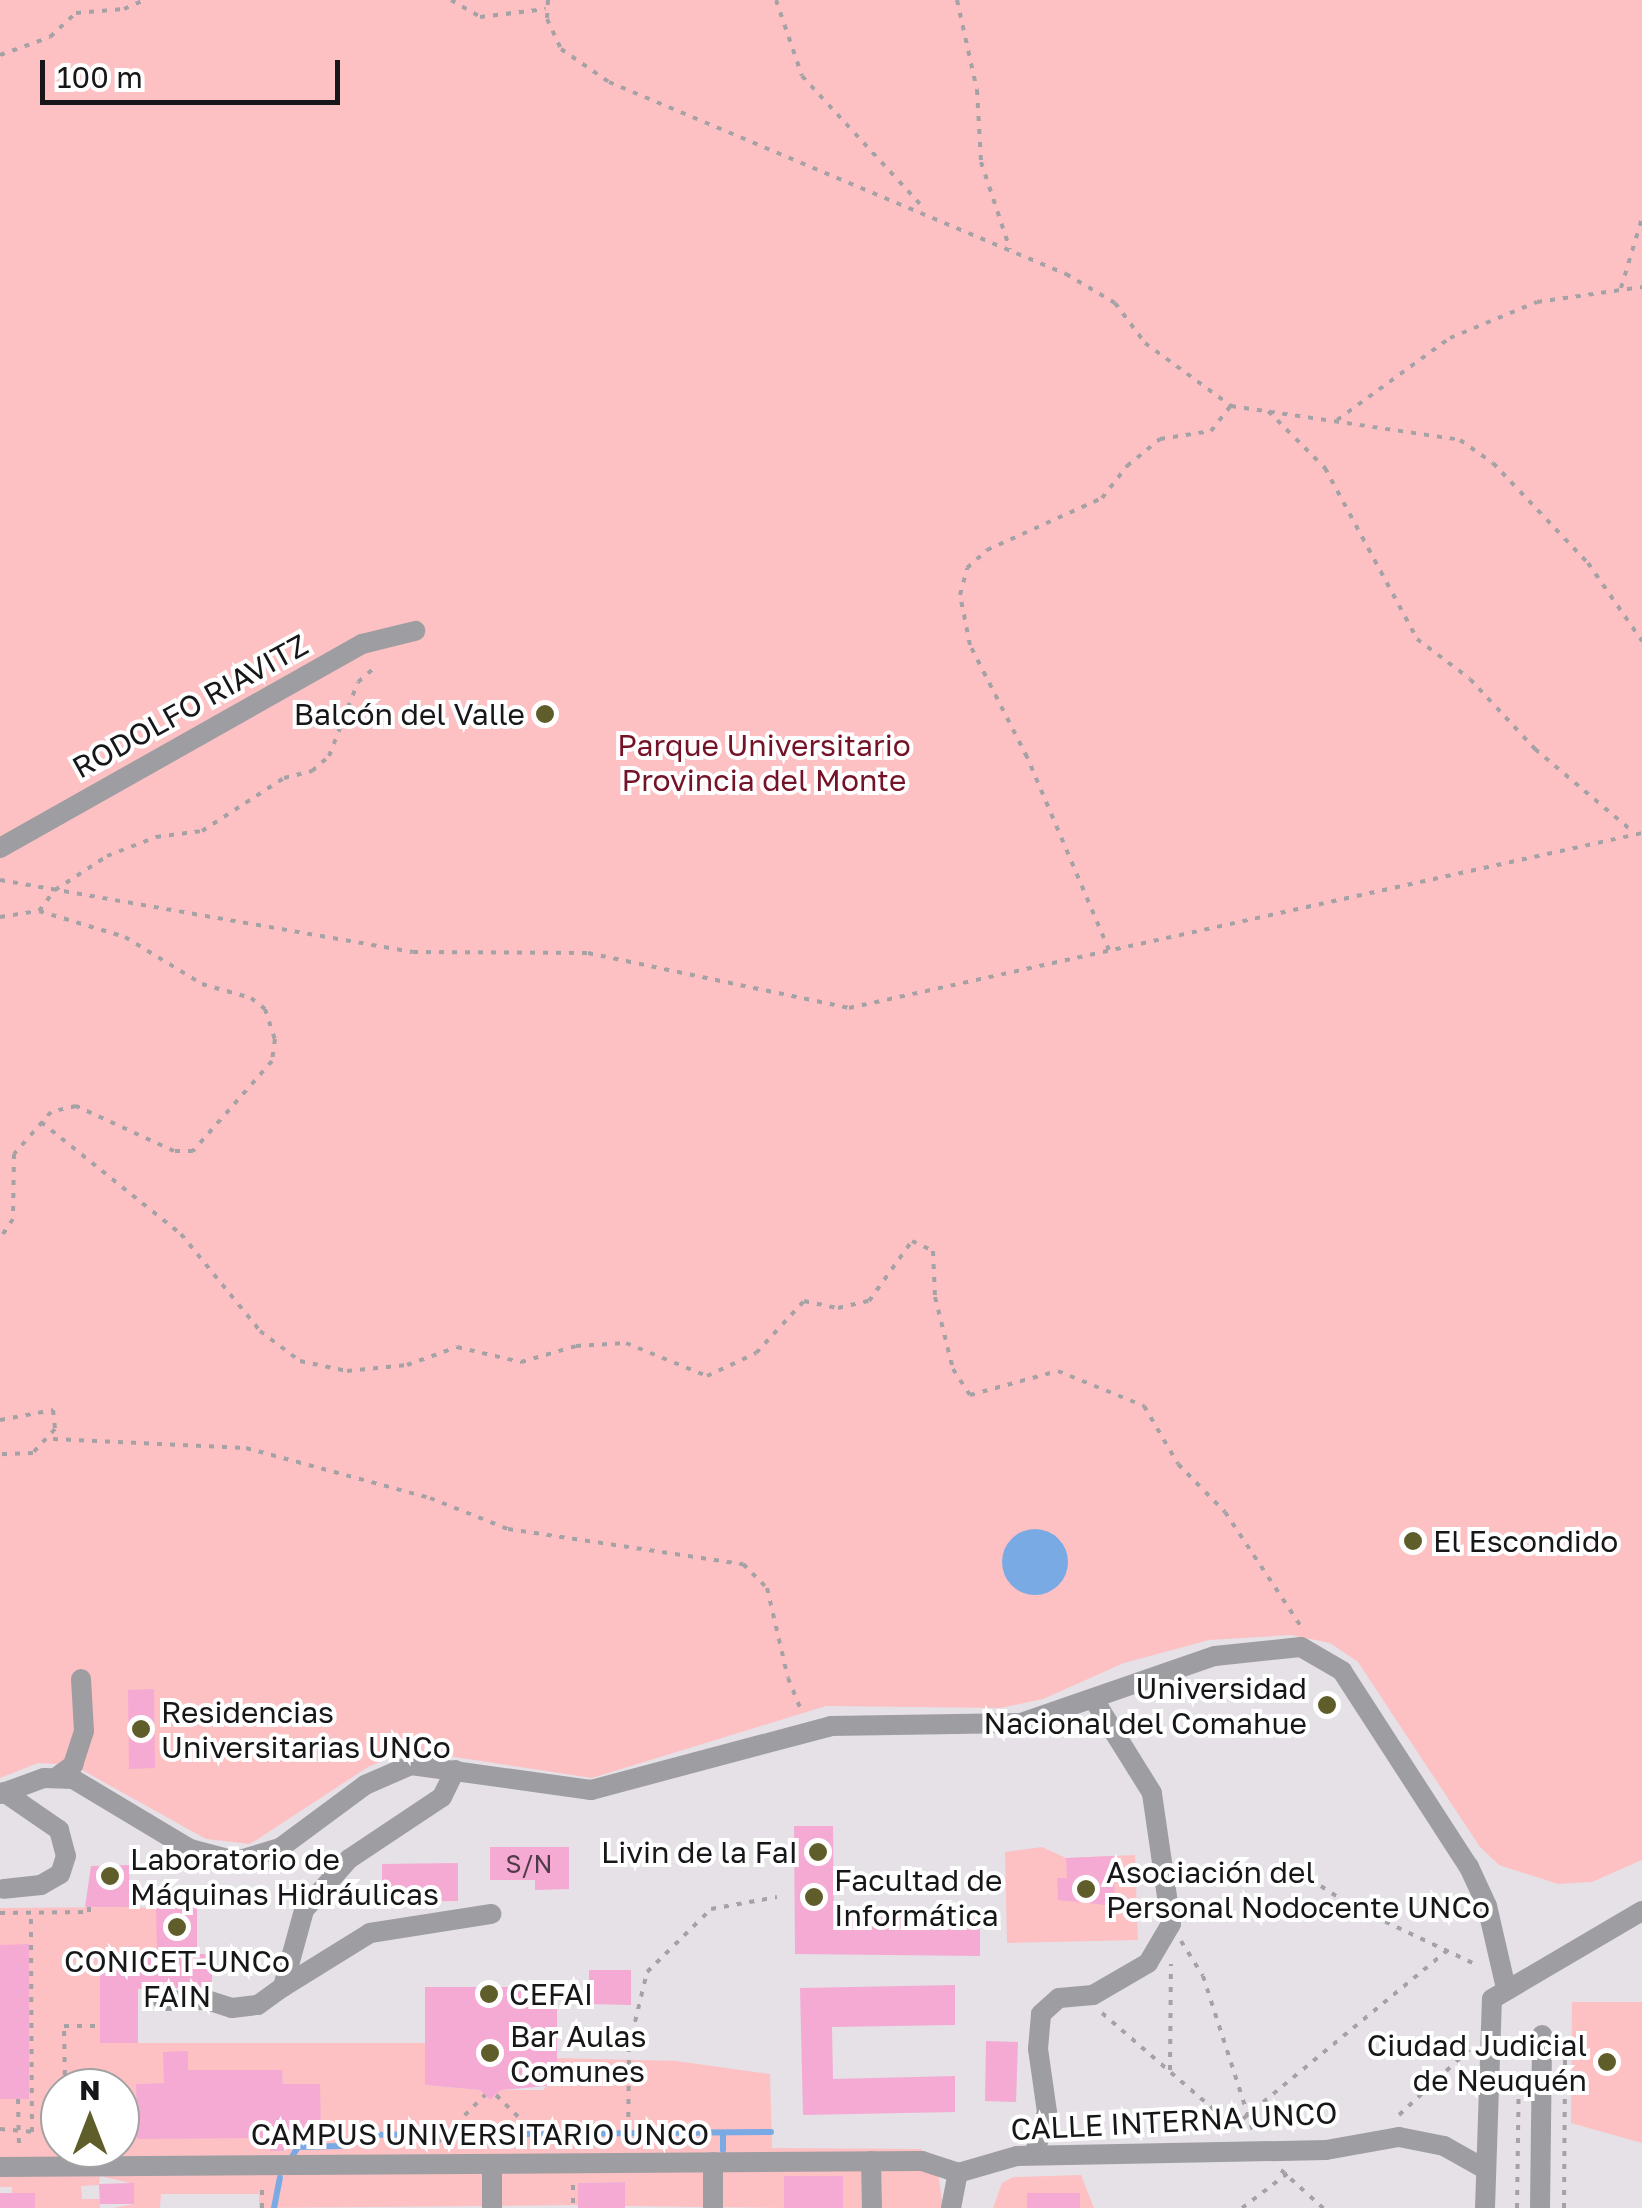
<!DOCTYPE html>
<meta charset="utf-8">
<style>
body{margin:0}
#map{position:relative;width:1642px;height:2208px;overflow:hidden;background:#e5e1e7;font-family:"Golos Text",sans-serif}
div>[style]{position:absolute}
.green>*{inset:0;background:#fdc1c3}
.water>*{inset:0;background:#79aae4}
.round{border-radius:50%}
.stream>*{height:6px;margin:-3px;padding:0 3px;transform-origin:3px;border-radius:3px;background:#79aae4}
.building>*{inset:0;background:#f4aad3}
.path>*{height:4px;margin-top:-2px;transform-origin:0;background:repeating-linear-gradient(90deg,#a5a2a6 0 5px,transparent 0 13px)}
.minor>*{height:20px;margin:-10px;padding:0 10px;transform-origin:10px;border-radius:10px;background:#9e9ea2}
.dots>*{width:28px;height:28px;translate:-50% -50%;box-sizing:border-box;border:5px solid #fff;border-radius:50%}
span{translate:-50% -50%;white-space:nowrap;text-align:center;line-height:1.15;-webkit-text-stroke:8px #fff;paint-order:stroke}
.number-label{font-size:25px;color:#4e3b47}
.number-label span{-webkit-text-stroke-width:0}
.street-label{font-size:30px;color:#171618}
.poi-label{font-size:30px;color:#171618}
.right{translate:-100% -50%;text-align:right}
.left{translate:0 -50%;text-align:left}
.park-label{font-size:30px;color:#741227}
.north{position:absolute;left:40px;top:2068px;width:100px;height:100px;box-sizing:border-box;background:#fff;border:2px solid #a2a2a3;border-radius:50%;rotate:0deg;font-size:28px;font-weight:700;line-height:40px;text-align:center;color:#171618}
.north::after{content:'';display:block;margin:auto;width:35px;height:45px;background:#5f5e2a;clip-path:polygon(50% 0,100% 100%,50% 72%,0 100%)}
.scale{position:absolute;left:40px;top:60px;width:300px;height:45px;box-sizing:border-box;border:5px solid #171618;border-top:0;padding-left:12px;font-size:30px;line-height:35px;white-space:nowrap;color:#171618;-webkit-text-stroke:8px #fff;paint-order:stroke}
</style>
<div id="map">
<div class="green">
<div style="clip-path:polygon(0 0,1642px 0,1642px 1860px,1592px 1882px,1558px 1884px,1499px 1865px,1480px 1847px,1358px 1662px,1330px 1643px,1291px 1635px,1209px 1640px,1124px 1663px,1043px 1699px,1000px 1708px,826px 1706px,592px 1778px,409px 1750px,368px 1767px,250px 1844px,206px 1839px,73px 1765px,38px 1763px,0 1778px)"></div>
<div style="clip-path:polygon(1042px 1847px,1066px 1858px,1135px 1855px,1138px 1940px,1007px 1943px,1005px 1852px)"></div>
<div style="clip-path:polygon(evenodd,130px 1907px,157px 1908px,157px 1954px,100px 1960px,101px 2043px,425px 2043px,425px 2085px,480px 2090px,490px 2100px,501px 2090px,544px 2090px,557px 2058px,676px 2061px,770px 2074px,772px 2148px,921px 2149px,939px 2179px,943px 2208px,843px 2208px,842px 2176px,784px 2176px,784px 2208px,625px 2206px,624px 2182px,578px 2183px,578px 2205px,259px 2208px,259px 2194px,161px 2194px,160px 2208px,113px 2208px,134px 2204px,134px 2184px,100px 2176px,99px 2185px,81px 2186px,82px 2199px,100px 2199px,100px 2208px,35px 2208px,35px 2193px,12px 2199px,12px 2187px,0 2187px,0 1908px,130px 1907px,164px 2052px,188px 2052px,188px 2070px,282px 2070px,283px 2084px,321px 2138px,286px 2138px,286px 2151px,270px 2151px,270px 2127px,137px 2139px,136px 2084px,175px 2083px,174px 2073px,164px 2072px,164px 2052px,130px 1907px,60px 2088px,120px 2088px,120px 2148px,60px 2148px,60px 2088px)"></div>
<div style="clip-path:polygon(1572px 2002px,1642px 2002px,1642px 2143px,1571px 2123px)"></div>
<div style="clip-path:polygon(1081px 2175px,1094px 2208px,993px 2208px,1002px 2183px,1013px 2177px)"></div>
</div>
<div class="water">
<div class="round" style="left:1002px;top:1529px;width:66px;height:66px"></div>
</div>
<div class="stream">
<div style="left:723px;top:2133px;width:17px;rotate:90deg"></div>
<div style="left:454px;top:2134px;width:75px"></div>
<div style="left:544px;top:2134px;width:227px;rotate:-0.5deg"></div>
<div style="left:293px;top:2155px;width:9px;rotate:-58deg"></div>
<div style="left:298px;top:2147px;width:42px;rotate:-1.4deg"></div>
<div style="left:340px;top:2146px;width:26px;rotate:-25deg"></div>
<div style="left:364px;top:2135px;width:75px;rotate:-0.8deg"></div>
<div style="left:274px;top:2208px;width:31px;rotate:-79deg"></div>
</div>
<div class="building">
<div style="clip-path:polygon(154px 1689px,155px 1768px,129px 1769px,128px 1690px)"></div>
<div style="clip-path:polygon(794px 1826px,833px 1826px,834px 1915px,980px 1916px,980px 1956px,795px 1954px)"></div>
<div style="clip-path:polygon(490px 1847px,569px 1847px,569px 1889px,535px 1890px,535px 1880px,490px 1880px)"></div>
<div style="clip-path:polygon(1113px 1856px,1115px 1906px,1058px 1900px,1057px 1878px,1067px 1878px,1066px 1858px)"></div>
<div style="clip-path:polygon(458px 1863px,458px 1901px,382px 1902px,382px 1864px)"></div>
<div style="clip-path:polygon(129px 1865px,130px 1907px,85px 1907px,91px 1866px)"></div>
<div style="clip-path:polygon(197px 1907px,197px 1954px,212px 1954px,212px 1987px,138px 1989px,138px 2043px,100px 2043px,100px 1960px,157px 1954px,156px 1908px)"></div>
<div style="clip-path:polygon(29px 1944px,29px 2099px,0 2099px,0 1945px)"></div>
<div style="clip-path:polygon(589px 1970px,631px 1970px,631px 2005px,589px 2004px)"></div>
<div style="clip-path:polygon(955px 1985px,955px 2025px,832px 2027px,833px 2079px,955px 2076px,955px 2112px,803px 2115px,800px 1988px)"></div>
<div style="clip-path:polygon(425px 1987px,557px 1987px,557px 2085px,501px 2090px,490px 2100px,480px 2090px,425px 2085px)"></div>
<div style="clip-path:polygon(986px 2041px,1018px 2042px,1016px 2102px,985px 2101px)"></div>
<div style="clip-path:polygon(188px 2051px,188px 2070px,282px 2070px,283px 2084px,320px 2084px,321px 2138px,286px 2138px,284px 2151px,270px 2151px,270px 2138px,137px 2139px,136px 2084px,164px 2083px,163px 2052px)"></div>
<div style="clip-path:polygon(784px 2176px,843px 2176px,843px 2208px,784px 2208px)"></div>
<div style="clip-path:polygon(625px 2182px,625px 2208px,578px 2208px,578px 2183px)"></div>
<div style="clip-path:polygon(134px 2183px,134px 2204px,100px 2204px,99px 2184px)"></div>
<div style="clip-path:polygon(0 2193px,35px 2193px,35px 2208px,0 2208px)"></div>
<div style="clip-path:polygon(1027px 2193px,1080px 2193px,1080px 2208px,1027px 2208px)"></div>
</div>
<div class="path">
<div style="left:451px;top:0;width:34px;rotate:30deg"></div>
<div style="left:480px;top:17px;width:66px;rotate:-6.9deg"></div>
<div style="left:548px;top:0;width:19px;rotate:93deg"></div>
<div style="left:547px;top:19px;width:33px;rotate:65deg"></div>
<div style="left:561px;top:49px;width:58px;rotate:34.5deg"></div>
<div style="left:609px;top:82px;width:496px;rotate:22.8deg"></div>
<div style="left:1066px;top:274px;width:57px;rotate:30.6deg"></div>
<div style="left:1115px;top:303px;width:50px;rotate:53.1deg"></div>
<div style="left:1145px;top:343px;width:107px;rotate:36.2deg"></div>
<div style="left:1231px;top:406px;width:232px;rotate:8.4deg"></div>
<div style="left:1460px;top:440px;width:40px;rotate:34.9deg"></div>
<div style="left:1493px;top:463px;width:138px;rotate:46.5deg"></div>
<div style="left:1588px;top:563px;width:95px;rotate:55.3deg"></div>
<div style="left:776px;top:0;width:80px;rotate:71.1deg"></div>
<div style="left:802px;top:76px;width:180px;rotate:47.3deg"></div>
<div style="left:957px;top:0;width:92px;rotate:77.5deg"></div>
<div style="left:977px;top:90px;width:72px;rotate:86.8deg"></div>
<div style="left:981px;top:162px;width:92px;rotate:71.6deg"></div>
<div style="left:0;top:55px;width:53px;rotate:-19.8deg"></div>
<div style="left:50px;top:37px;width:35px;rotate:-43deg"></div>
<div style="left:76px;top:13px;width:48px;rotate:-4.8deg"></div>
<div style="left:124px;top:9px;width:22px;rotate:-24deg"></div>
<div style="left:1621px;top:288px;width:73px;rotate:-73.3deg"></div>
<div style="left:1268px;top:411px;width:81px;rotate:45deg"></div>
<div style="left:1325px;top:468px;width:194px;rotate:61.7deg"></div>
<div style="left:1417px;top:639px;width:66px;rotate:37deg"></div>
<div style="left:1470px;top:679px;width:96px;rotate:47.1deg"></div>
<div style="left:1535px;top:749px;width:127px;rotate:40.2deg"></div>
<div style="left:1337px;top:420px;width:140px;rotate:-36deg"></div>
<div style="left:1450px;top:338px;width:94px;rotate:-22.5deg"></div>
<div style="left:1537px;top:302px;width:106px;rotate:-8.1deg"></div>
<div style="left:0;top:880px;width:419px;rotate:9.9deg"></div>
<div style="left:413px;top:952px;width:175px;rotate:0.3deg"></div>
<div style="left:588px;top:953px;width:267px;rotate:11.9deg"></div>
<div style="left:849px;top:1008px;width:812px;rotate:-12.44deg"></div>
<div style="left:39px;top:911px;width:26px;rotate:-53deg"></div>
<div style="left:55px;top:890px;width:62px;rotate:-33.2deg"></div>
<div style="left:107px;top:856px;width:53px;rotate:-21.2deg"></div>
<div style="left:156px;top:837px;width:46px;rotate:-7.4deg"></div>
<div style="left:202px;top:831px;width:98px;rotate:-32.9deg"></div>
<div style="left:284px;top:778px;width:29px;rotate:-14deg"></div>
<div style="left:312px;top:771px;width:23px;rotate:-41deg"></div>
<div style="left:329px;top:756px;width:79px;rotate:-68.6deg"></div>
<div style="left:358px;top:682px;width:23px;rotate:-41deg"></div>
<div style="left:0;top:917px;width:39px;rotate:-9deg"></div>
<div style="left:39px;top:911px;width:90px;rotate:16.8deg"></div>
<div style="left:125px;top:937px;width:90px;rotate:31.4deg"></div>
<div style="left:202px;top:984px;width:51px;rotate:15.9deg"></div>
<div style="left:251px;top:998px;width:18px;rotate:38deg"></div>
<div style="left:265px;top:1009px;width:32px;rotate:72deg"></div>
<div style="left:275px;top:1039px;width:22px;rotate:98deg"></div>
<div style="left:272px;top:1061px;width:120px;rotate:131.3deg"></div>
<div style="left:193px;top:1151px;width:19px;rotate:180deg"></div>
<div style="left:174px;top:1151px;width:108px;rotate:-155.3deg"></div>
<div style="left:76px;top:1106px;width:26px;rotate:167deg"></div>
<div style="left:51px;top:1112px;width:56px;rotate:131.4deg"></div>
<div style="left:14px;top:1154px;width:65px;rotate:90.9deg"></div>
<div style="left:13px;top:1219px;width:23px;rotate:124deg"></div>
<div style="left:1109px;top:950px;width:210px;rotate:-113deg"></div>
<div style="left:1027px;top:757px;width:126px;rotate:-117deg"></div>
<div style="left:970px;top:645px;width:51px;rotate:-101.3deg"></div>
<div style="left:960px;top:595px;width:28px;rotate:-75deg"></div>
<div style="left:967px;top:568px;width:27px;rotate:-42deg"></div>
<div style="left:987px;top:550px;width:126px;rotate:-24.3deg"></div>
<div style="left:1102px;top:498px;width:41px;rotate:-52deg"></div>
<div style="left:1127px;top:466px;width:43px;rotate:-39.3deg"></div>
<div style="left:1160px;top:439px;width:52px;rotate:-8.9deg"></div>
<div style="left:1211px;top:431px;width:31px;rotate:-52deg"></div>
<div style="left:41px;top:1122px;width:179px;rotate:38.7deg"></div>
<div style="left:181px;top:1234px;width:125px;rotate:50.8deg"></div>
<div style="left:260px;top:1331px;width:50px;rotate:36.9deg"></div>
<div style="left:300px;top:1361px;width:48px;rotate:12deg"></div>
<div style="left:347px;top:1371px;width:60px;rotate:-5.7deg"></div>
<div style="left:407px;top:1365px;width:53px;rotate:-19.8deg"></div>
<div style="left:457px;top:1347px;width:66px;rotate:13.2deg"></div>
<div style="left:521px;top:1362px;width:57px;rotate:-16.2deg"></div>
<div style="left:576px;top:1346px;width:50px;rotate:-3.4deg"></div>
<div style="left:626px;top:1343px;width:87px;rotate:22.2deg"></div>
<div style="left:707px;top:1376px;width:54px;rotate:-25.1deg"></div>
<div style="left:756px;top:1353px;width:71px;rotate:-47.3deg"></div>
<div style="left:804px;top:1301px;width:35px;rotate:12deg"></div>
<div style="left:838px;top:1308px;width:32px;rotate:-13deg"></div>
<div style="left:869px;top:1301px;width:74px;rotate:-54.4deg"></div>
<div style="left:912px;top:1241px;width:23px;rotate:25deg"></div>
<div style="left:933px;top:1251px;width:46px;rotate:87.5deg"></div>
<div style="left:935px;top:1297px;width:74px;rotate:76deg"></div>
<div style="left:953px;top:1369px;width:31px;rotate:57deg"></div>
<div style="left:970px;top:1395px;width:91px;rotate:-15.3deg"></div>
<div style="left:1058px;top:1371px;width:93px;rotate:22.1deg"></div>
<div style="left:1144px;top:1406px;width:67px;rotate:59.6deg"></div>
<div style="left:1178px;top:1464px;width:67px;rotate:45.6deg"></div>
<div style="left:1225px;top:1512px;width:139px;rotate:56.4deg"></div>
<div style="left:0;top:1420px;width:54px;rotate:-10.7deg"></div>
<div style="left:53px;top:1410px;width:19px;rotate:84deg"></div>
<div style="left:55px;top:1429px;width:33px;rotate:133deg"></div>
<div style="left:33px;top:1453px;width:33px;rotate:178deg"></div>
<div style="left:53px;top:1439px;width:193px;rotate:2.7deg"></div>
<div style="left:246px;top:1448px;width:191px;rotate:15.2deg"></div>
<div style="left:430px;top:1498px;width:84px;rotate:21.7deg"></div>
<div style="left:508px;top:1529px;width:238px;rotate:8.5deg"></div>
<div style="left:743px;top:1564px;width:34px;rotate:45deg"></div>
<div style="left:767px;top:1588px;width:92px;rotate:76.9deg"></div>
<div style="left:788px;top:1678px;width:37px;rotate:68deg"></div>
<div style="left:1310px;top:1879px;width:48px;rotate:33deg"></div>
<div style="left:1350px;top:1905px;width:143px;rotate:25.3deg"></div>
<div style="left:0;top:1913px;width:89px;rotate:-0.6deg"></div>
<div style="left:89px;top:1912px;width:5px;rotate:-90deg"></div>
<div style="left:1181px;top:1941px;width:41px;rotate:57.8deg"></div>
<div style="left:1203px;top:1976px;width:163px;rotate:72.1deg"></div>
<div style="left:1102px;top:2013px;width:176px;rotate:40.8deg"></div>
<div style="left:1170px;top:2070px;width:106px;rotate:-89.5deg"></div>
<div style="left:65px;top:2088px;width:62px;rotate:-90.9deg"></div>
<div style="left:64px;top:2026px;width:36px"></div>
<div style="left:496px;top:2095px;width:69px;rotate:44.4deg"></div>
<div style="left:18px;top:2099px;width:48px;rotate:88.8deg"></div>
<div style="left:1399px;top:2115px;width:100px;rotate:-43deg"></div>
<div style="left:266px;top:2127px;width:20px;rotate:90deg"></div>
<div style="left:1233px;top:2127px;width:278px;rotate:-39.5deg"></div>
<div style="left:0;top:2129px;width:32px;rotate:5deg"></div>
<div style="left:32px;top:2132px;width:220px;rotate:-90.3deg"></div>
<div style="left:437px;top:2143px;width:68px;rotate:-45deg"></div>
<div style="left:628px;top:2143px;width:96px;rotate:-89.4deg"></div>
<div style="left:629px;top:2047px;width:77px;rotate:-76.5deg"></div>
<div style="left:647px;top:1972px;width:90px;rotate:-44.5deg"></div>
<div style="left:711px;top:1909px;width:67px;rotate:-10.3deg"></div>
<div style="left:1281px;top:2170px;width:57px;rotate:42.1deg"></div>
<div style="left:573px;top:2185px;width:20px;rotate:90deg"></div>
<div style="left:262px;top:2208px;width:23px;rotate:-90deg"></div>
<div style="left:1242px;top:2208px;width:63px;rotate:-37.2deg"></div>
<div style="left:1517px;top:2208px;width:143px;rotate:-89.2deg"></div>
<div style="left:1564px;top:2208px;width:151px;rotate:-89.6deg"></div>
</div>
<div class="minor">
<div style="left:0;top:848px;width:416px;rotate:-29.4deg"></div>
<div style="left:362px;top:644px;width:55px;rotate:-13.8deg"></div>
<div style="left:58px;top:1776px;width:19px;rotate:-36deg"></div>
<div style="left:73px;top:1765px;width:36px;rotate:-72deg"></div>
<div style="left:84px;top:1731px;width:52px;rotate:-93.3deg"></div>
<div style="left:4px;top:1792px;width:67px;rotate:34.6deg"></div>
<div style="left:59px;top:1830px;width:27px;rotate:75deg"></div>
<div style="left:66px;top:1856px;width:19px;rotate:108deg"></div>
<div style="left:60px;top:1874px;width:22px;rotate:150deg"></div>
<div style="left:41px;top:1885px;width:37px;rotate:174deg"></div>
<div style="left:0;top:1794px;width:47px;rotate:-20deg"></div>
<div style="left:44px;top:1778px;width:29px;rotate:2deg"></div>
<div style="left:73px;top:1779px;width:136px;rotate:30.9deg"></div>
<div style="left:190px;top:1849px;width:48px;rotate:14.6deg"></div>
<div style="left:236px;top:1861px;width:46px;rotate:-16.5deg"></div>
<div style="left:280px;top:1848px;width:106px;rotate:-36.5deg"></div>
<div style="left:365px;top:1785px;width:50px;rotate:-23.5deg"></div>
<div style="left:411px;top:1765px;width:182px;rotate:7.9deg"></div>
<div style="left:591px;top:1790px;width:248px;rotate:-14.9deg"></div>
<div style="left:831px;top:1726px;width:190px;rotate:-0.9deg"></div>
<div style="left:1021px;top:1723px;width:205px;rotate:-19.1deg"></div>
<div style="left:1215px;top:1656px;width:86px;rotate:-6deg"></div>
<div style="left:1301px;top:1647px;width:48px;rotate:30.3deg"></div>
<div style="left:1342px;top:1671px;width:234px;rotate:57.1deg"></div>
<div style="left:1469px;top:1867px;width:43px;rotate:65.2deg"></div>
<div style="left:1487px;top:1906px;width:84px;rotate:77deg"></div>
<div style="left:283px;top:1987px;width:102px;rotate:-31.8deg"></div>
<div style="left:370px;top:1933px;width:123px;rotate:-8.9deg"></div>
<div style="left:163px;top:2001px;width:44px;rotate:-1.3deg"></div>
<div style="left:207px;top:2000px;width:26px;rotate:18deg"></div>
<div style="left:232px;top:2008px;width:26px;rotate:-7deg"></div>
<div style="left:258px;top:2005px;width:31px;rotate:-36deg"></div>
<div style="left:283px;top:1987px;width:80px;rotate:-74.7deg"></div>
<div style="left:304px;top:1910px;width:68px;rotate:-48.6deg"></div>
<div style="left:349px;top:1859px;width:112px;rotate:-33.7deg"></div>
<div style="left:442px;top:1797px;width:30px;rotate:-64deg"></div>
<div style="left:1034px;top:2155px;width:45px;rotate:-73.2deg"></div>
<div style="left:1047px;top:2112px;width:64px;rotate:-98.1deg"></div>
<div style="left:1038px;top:2049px;width:35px;rotate:-85deg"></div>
<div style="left:1041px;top:2014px;width:24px;rotate:-42deg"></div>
<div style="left:1059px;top:1998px;width:34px;rotate:-5deg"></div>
<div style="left:1093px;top:1995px;width:64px;rotate:-30.2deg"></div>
<div style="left:1148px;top:1963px;width:45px;rotate:-59.5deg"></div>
<div style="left:1171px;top:1924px;width:132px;rotate:-98.3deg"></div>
<div style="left:1152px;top:1793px;width:110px;rotate:-121.9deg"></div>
<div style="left:871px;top:2161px;width:47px;rotate:88.8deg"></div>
<div style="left:713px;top:2162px;width:46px;rotate:90deg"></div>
<div style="left:492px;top:2164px;width:44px;rotate:90deg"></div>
<div style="left:0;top:2167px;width:922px;rotate:-0.37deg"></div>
<div style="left:922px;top:2161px;width:38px;rotate:18deg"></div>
<div style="left:951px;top:2208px;width:36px;rotate:-79deg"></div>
<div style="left:958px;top:2173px;width:61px;rotate:-16.1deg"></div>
<div style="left:1017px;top:2156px;width:309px;rotate:-1.1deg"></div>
<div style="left:1326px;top:2150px;width:74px;rotate:-10.1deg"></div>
<div style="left:1399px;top:2137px;width:46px;rotate:11.3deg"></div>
<div style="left:1444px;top:2146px;width:47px;rotate:29.3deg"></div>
<div style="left:1485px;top:2208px;width:209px;rotate:-88.1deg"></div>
<div style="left:1492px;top:1999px;width:174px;rotate:-30.4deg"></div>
<div style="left:1540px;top:2208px;width:173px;rotate:-89.3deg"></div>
</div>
<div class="dots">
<div style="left:545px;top:714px;background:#5f5e2a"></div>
<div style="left:1413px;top:1541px;background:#5f5e2a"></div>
<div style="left:1327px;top:1705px;background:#5f5e2a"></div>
<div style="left:141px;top:1729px;background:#5f5e2a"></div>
<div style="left:818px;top:1852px;background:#5f5e2a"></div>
<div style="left:110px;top:1876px;background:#5f5e2a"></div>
<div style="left:1086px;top:1889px;background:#5f5e2a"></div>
<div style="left:814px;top:1897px;background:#5f5e2a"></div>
<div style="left:177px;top:1927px;background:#5f5e2a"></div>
<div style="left:489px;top:1994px;background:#5f5e2a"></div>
<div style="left:490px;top:2053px;background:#5f5e2a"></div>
<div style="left:1607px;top:2062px;background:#5f5e2a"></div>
</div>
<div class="number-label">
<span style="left:529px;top:1864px">S/N</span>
</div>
<div class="street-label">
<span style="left:190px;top:706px;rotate:-29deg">RODOLFO RIAVITZ</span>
<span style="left:1174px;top:2121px;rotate:-3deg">CALLE INTERNA UNCO</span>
<span style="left:480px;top:2134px">CAMPUS UNIVERSITARIO UNCO</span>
</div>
<div class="poi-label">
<span class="right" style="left:525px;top:714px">Balcón del Valle</span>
<span class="left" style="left:1433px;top:1541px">El Escondido</span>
<span class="right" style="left:1307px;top:1705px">Universidad<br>Nacional del Comahue</span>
<span class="left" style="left:161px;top:1729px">Residencias<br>Universitarias UNCo</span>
<span class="right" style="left:798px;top:1852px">Livin de la FaI</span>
<span class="left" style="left:130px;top:1876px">Laboratorio de<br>Máquinas Hidráulicas</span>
<span class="left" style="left:1106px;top:1889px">Asociación del<br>Personal Nodocente UNCo</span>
<span class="left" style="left:834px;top:1897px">Facultad de<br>Informática</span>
<span style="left:177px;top:1978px">CONICET-UNCo<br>FAIN</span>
<span class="left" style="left:509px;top:1994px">CEFAI</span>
<span class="left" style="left:510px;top:2053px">Bar Aulas<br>Comunes</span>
<span class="right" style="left:1587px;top:2062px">Ciudad Judicial<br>de Neuquén</span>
</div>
<div class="park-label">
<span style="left:764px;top:762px">Parque Universitario<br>Provincia del Monte</span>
</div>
<div class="north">N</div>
<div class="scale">100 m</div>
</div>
